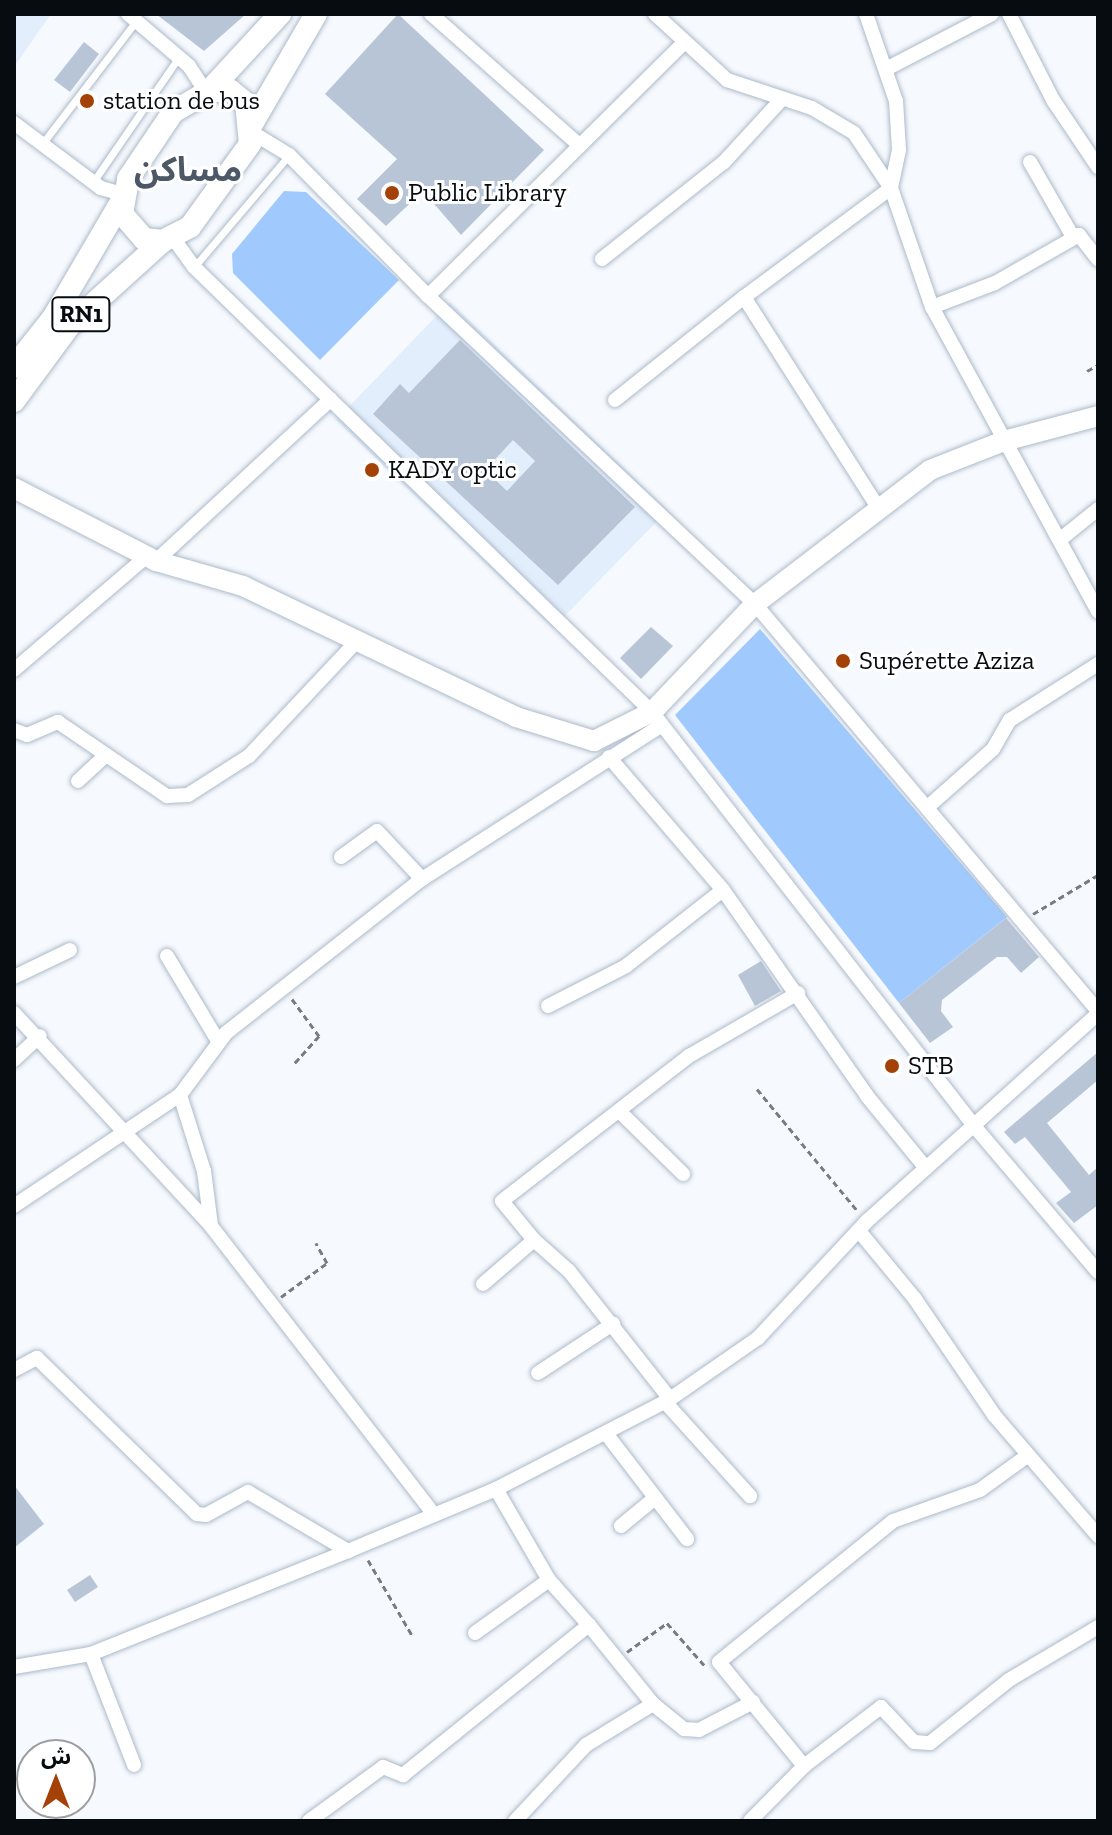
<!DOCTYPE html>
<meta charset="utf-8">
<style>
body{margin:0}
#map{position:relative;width:1112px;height:1835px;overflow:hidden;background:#f6f9fd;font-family:"Zilla Slab","Noto Sans Arabic",serif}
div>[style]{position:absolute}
.built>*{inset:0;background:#e3eefc}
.green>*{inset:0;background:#a0cafd}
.building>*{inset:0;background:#b7c5d6}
.path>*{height:3px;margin-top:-1.5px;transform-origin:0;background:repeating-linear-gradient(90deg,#787c80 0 6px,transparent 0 10px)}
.roads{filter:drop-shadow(0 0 2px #acbaca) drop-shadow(0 0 2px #acbaca)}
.lane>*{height:7px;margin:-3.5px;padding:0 3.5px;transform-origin:3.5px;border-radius:3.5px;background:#fff}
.street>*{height:14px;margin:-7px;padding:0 7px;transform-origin:7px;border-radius:7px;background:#fff}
.secondary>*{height:20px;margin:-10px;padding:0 10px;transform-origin:10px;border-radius:10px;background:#fff}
.primary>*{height:22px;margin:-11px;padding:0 11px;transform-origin:11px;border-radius:11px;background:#fff}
.dots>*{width:22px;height:22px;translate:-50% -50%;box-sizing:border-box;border:4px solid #fff;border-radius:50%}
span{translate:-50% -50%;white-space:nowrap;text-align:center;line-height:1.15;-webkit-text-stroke:6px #fff;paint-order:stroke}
.shield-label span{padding:2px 6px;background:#fff;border:2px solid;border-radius:6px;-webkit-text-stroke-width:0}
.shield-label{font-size:24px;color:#070c11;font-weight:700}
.poi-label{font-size:26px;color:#070c11}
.left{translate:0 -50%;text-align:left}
.district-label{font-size:34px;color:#4d5867;font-weight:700}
.frame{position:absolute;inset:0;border:16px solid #070c11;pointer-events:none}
.north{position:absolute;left:16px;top:1739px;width:80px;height:80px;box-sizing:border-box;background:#fff;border:2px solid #9c9ea0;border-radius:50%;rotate:0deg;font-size:22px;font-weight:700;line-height:32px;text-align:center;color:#070c11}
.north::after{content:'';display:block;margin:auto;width:28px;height:36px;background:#a44106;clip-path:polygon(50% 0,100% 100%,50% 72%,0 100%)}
</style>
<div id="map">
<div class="built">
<div style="clip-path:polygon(14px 14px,51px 14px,14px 67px)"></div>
<div style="clip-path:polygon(450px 302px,668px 510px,553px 628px,336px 420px)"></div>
</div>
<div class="green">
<div style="clip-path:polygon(284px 191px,306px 192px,399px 280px,320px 360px,233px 273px,232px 254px)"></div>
<div style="clip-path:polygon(760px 629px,1007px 917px,899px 1003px,675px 715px)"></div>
</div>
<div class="building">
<div style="clip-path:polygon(156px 14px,246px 14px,204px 51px)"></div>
<div style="clip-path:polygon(398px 14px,544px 150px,461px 235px,423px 191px,386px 226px,357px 199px,397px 159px,325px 94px)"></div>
<div style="clip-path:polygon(84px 42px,99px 54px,70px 92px,54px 80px)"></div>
<div style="clip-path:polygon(evenodd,460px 340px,635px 507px,558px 585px,373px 414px,400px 384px,409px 393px,460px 340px,513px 440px,535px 461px,507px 491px,485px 470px,513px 440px)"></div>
<div style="clip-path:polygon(651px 627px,673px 646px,641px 679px,620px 658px)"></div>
<div style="clip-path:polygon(1006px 918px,1039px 957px,1021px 973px,1007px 957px,997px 957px,942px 1000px,941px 1011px,953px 1027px,930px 1043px,899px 1003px)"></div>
<div style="clip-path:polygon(761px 961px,781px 991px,755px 1006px,738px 975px)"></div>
<div style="clip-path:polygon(1098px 1052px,1098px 1080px,1047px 1123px,1089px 1175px,1098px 1167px,1098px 1205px,1074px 1223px,1056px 1203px,1071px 1192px,1025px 1137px,1015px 1144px,1004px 1132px)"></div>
<div style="clip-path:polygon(14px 1485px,44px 1524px,14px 1548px)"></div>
<div style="clip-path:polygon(90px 1575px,98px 1587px,75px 1602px,67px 1590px)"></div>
</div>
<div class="path">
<div style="left:1087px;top:371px;width:13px;rotate:-29deg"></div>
<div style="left:1033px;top:914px;width:76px;rotate:-31deg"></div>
<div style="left:292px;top:999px;width:46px;rotate:53.9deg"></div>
<div style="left:319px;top:1036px;width:38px;rotate:132deg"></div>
<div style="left:757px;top:1089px;width:156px;rotate:50.5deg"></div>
<div style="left:281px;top:1297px;width:57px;rotate:-36.5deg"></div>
<div style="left:327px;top:1263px;width:23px;rotate:-119deg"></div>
<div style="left:368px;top:1560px;width:89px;rotate:59.7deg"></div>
<div style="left:627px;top:1652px;width:49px;rotate:-35.9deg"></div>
<div style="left:667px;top:1623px;width:57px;rotate:48.5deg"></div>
</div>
<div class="roads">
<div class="lane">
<div style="left:42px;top:144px;width:155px;rotate:-52.6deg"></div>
<div style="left:93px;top:182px;width:152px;rotate:-55.5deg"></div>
<div style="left:194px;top:267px;width:145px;rotate:-49.7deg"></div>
</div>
<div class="street">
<div style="left:128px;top:14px;width:80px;rotate:40.4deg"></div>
<div style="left:189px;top:66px;width:31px;rotate:57deg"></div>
<div style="left:431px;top:14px;width:196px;rotate:41.5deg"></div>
<div style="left:655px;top:14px;width:98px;rotate:42.5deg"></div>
<div style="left:727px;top:80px;width:89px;rotate:18.2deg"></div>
<div style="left:812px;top:108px;width:49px;rotate:30.8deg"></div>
<div style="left:854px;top:133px;width:66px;rotate:56.1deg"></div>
<div style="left:891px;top:188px;width:183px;rotate:143.4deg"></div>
<div style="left:744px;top:297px;width:248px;rotate:57.5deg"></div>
<div style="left:866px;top:14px;width:92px;rotate:71deg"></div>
<div style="left:896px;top:101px;width:49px;rotate:86.5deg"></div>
<div style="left:899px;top:150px;width:39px;rotate:102deg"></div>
<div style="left:891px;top:188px;width:126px;rotate:71deg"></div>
<div style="left:932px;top:307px;width:347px;rotate:61.4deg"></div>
<div style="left:1009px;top:14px;width:97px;rotate:62.9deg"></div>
<div style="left:1053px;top:100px;width:81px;rotate:56.1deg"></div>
<div style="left:886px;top:69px;width:119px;rotate:-27.4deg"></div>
<div style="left:14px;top:123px;width:109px;rotate:36.8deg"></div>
<div style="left:101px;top:188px;width:22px;rotate:16deg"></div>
<div style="left:253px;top:133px;width:42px;rotate:31.4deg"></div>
<div style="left:289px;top:155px;width:198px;rotate:45.4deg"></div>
<div style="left:428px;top:296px;width:449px;rotate:43.3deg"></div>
<div style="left:755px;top:604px;width:532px;rotate:49.88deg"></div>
<div style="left:1030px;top:162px;width:86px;rotate:60.2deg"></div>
<div style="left:173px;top:238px;width:36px;rotate:54deg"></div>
<div style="left:194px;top:267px;width:639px;rotate:44.18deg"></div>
<div style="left:652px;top:712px;width:526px;rotate:52.11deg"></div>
<div style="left:975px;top:1127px;width:190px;rotate:49.7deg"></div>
<div style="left:602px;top:259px;width:156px;rotate:-38.5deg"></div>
<div style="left:724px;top:162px;width:83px;rotate:-47.4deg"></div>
<div style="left:428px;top:296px;width:360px;rotate:-44.7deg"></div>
<div style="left:932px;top:307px;width:67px;rotate:-20.9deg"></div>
<div style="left:995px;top:283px;width:97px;rotate:-29.7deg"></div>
<div style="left:1079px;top:235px;width:31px;rotate:52deg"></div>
<div style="left:615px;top:400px;width:165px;rotate:-38.6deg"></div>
<div style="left:1062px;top:538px;width:46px;rotate:-38.9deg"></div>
<div style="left:156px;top:561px;width:238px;rotate:-42.8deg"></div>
<div style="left:14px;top:670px;width:174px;rotate:-40.6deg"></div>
<div style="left:14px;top:730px;width:14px;rotate:21deg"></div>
<div style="left:27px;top:735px;width:34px;rotate:-23deg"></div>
<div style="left:58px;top:722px;width:132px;rotate:34.2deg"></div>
<div style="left:167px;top:796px;width:21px;rotate:-3deg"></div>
<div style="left:188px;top:795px;width:72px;rotate:-32.6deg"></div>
<div style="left:249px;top:756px;width:158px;rotate:-46.8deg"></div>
<div style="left:609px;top:757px;width:175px;rotate:49.4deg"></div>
<div style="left:723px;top:890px;width:251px;rotate:55deg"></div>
<div style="left:867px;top:1096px;width:93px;rotate:50.7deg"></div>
<div style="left:78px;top:781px;width:37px;rotate:-43deg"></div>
<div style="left:930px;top:805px;width:84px;rotate:-41.6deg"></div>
<div style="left:993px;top:749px;width:34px;rotate:-60deg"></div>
<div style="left:1010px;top:720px;width:104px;rotate:-32.5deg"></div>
<div style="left:341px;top:857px;width:44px;rotate:-35.8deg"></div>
<div style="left:377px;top:831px;width:66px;rotate:46.8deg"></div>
<div style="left:167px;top:956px;width:99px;rotate:59deg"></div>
<div style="left:14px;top:977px;width:62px;rotate:-25.7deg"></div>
<div style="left:548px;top:1006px;width:88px;rotate:-27.1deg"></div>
<div style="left:626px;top:966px;width:123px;rotate:-38.1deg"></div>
<div style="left:14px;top:1013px;width:290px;rotate:47.2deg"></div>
<div style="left:211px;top:1226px;width:365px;rotate:52.3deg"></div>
<div style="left:14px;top:1060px;width:35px;rotate:-43deg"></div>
<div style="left:180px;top:1095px;width:80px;rotate:72.5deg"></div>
<div style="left:204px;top:1171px;width:55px;rotate:82.7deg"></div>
<div style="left:619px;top:1111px;width:90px;rotate:44.5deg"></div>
<div style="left:14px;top:1206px;width:200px;rotate:-33.8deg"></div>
<div style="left:180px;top:1095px;width:77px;rotate:-53.4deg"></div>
<div style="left:226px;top:1033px;width:249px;rotate:-38.2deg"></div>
<div style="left:422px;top:879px;width:285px;rotate:-32.7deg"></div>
<div style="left:859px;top:1231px;width:88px;rotate:50.5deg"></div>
<div style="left:915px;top:1299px;width:140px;rotate:55.7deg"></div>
<div style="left:994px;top:1415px;width:160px;rotate:49.3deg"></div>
<div style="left:534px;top:1240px;width:50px;rotate:-129.4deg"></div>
<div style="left:502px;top:1201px;width:237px;rotate:-37.8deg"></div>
<div style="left:689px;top:1056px;width:126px;rotate:-30deg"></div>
<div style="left:483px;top:1284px;width:67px;rotate:-40.8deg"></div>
<div style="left:534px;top:1240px;width:47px;rotate:41.5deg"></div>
<div style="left:569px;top:1271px;width:163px;rotate:51.7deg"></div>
<div style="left:14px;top:1370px;width:26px;rotate:-28deg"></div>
<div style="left:37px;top:1358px;width:223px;rotate:44.3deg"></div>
<div style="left:197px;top:1514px;width:9px;rotate:6deg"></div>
<div style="left:206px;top:1515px;width:48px;rotate:-28.7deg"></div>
<div style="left:248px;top:1492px;width:116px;rotate:30.5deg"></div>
<div style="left:538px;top:1373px;width:90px;rotate:-33.2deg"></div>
<div style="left:665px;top:1402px;width:127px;rotate:47.9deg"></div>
<div style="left:608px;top:1436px;width:130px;rotate:52.5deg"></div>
<div style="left:496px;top:1489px;width:105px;rotate:59.8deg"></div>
<div style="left:549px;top:1580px;width:60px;rotate:48.4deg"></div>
<div style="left:621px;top:1526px;width:44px;rotate:-39.5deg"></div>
<div style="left:475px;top:1633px;width:91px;rotate:-35.6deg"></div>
<div style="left:91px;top:1654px;width:119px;rotate:68.8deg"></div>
<div style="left:14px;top:1667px;width:78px;rotate:-9.6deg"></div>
<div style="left:91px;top:1654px;width:277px;rotate:-21.8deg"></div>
<div style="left:348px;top:1551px;width:160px;rotate:-22.7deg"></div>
<div style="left:496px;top:1489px;width:196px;rotate:-27.3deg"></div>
<div style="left:670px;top:1399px;width:107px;rotate:-34.7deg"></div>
<div style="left:758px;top:1338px;width:160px;rotate:-47deg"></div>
<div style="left:867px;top:1221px;width:310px;rotate:-41.9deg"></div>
<div style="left:804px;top:1766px;width:134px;rotate:-129.3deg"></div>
<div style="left:719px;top:1662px;width:224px;rotate:-39deg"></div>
<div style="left:893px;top:1521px;width:92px;rotate:-19.6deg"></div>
<div style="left:980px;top:1490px;width:58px;rotate:-35.9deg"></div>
<div style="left:309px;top:1821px;width:92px;rotate:-36.1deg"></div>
<div style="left:383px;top:1767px;width:22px;rotate:22deg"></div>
<div style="left:403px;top:1775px;width:239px;rotate:-38.9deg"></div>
<div style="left:589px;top:1625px;width:102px;rotate:51deg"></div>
<div style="left:653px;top:1704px;width:40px;rotate:39deg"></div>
<div style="left:684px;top:1729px;width:15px;rotate:4deg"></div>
<div style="left:699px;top:1730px;width:61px;rotate:-27.4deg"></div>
<div style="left:515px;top:1821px;width:104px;rotate:-46.9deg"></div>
<div style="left:586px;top:1745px;width:79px;rotate:-31.5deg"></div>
<div style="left:750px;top:1821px;width:77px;rotate:-45.5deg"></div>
<div style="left:804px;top:1766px;width:97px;rotate:-37.5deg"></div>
<div style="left:881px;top:1707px;width:48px;rotate:46.7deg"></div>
<div style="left:914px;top:1742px;width:16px;rotate:4deg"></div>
<div style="left:930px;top:1743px;width:101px;rotate:-38.6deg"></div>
<div style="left:1009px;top:1680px;width:104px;rotate:-30.8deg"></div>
</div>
<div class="secondary">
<div style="left:14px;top:488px;width:160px;rotate:27.2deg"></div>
<div style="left:156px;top:561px;width:91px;rotate:16deg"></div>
<div style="left:243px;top:586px;width:303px;rotate:25.6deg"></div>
<div style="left:516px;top:717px;width:82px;rotate:17.1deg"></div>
<div style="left:594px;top:741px;width:65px;rotate:-26.6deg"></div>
<div style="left:652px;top:712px;width:149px;rotate:-46.4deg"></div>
<div style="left:755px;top:604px;width:220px;rotate:-37.4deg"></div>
<div style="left:930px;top:470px;width:79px;rotate:-21.4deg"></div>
<div style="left:1004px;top:441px;width:97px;rotate:-14.9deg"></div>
</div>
<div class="primary">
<div style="left:209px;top:91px;width:22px"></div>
<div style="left:231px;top:91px;width:19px;rotate:39deg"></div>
<div style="left:246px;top:103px;width:41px;rotate:84.4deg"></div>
<div style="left:250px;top:144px;width:102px;rotate:125.9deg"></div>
<div style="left:190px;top:227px;width:30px;rotate:153deg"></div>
<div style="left:163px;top:241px;width:19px;rotate:-174deg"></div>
<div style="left:144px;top:239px;width:33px;rotate:-131deg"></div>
<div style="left:122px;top:214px;width:36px;rotate:-80deg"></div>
<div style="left:128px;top:179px;width:81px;rotate:-56.1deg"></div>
<div style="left:173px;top:112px;width:42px;rotate:-30.3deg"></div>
<div style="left:209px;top:91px;width:105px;rotate:-47.3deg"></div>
<div style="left:252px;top:124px;width:127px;rotate:-59.8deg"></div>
<div style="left:14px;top:367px;width:63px;rotate:-51.5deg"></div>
<div style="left:53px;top:318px;width:134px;rotate:-59.6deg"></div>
<div style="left:14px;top:401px;width:94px;rotate:-53.6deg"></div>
<div style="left:70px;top:325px;width:125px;rotate:-42.1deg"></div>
</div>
</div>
<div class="dots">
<div style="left:87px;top:101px;background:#a44106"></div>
<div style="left:392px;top:193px;background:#a44106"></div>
<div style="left:372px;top:470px;background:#a44106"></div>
<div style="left:843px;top:661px;background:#a44106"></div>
<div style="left:892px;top:1066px;background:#a44106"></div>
</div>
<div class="shield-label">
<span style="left:81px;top:314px">RN1</span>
</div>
<div class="poi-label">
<span class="left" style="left:103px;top:101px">station de bus</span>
<span class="left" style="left:408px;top:193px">Public Library</span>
<span class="left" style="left:388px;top:470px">KADY optic</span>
<span class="left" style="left:859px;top:661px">Supérette Aziza</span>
<span class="left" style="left:908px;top:1066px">STB</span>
</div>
<div class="district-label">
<span style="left:188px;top:170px">مساكن</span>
</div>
<div class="frame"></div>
<div class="north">ش</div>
</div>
